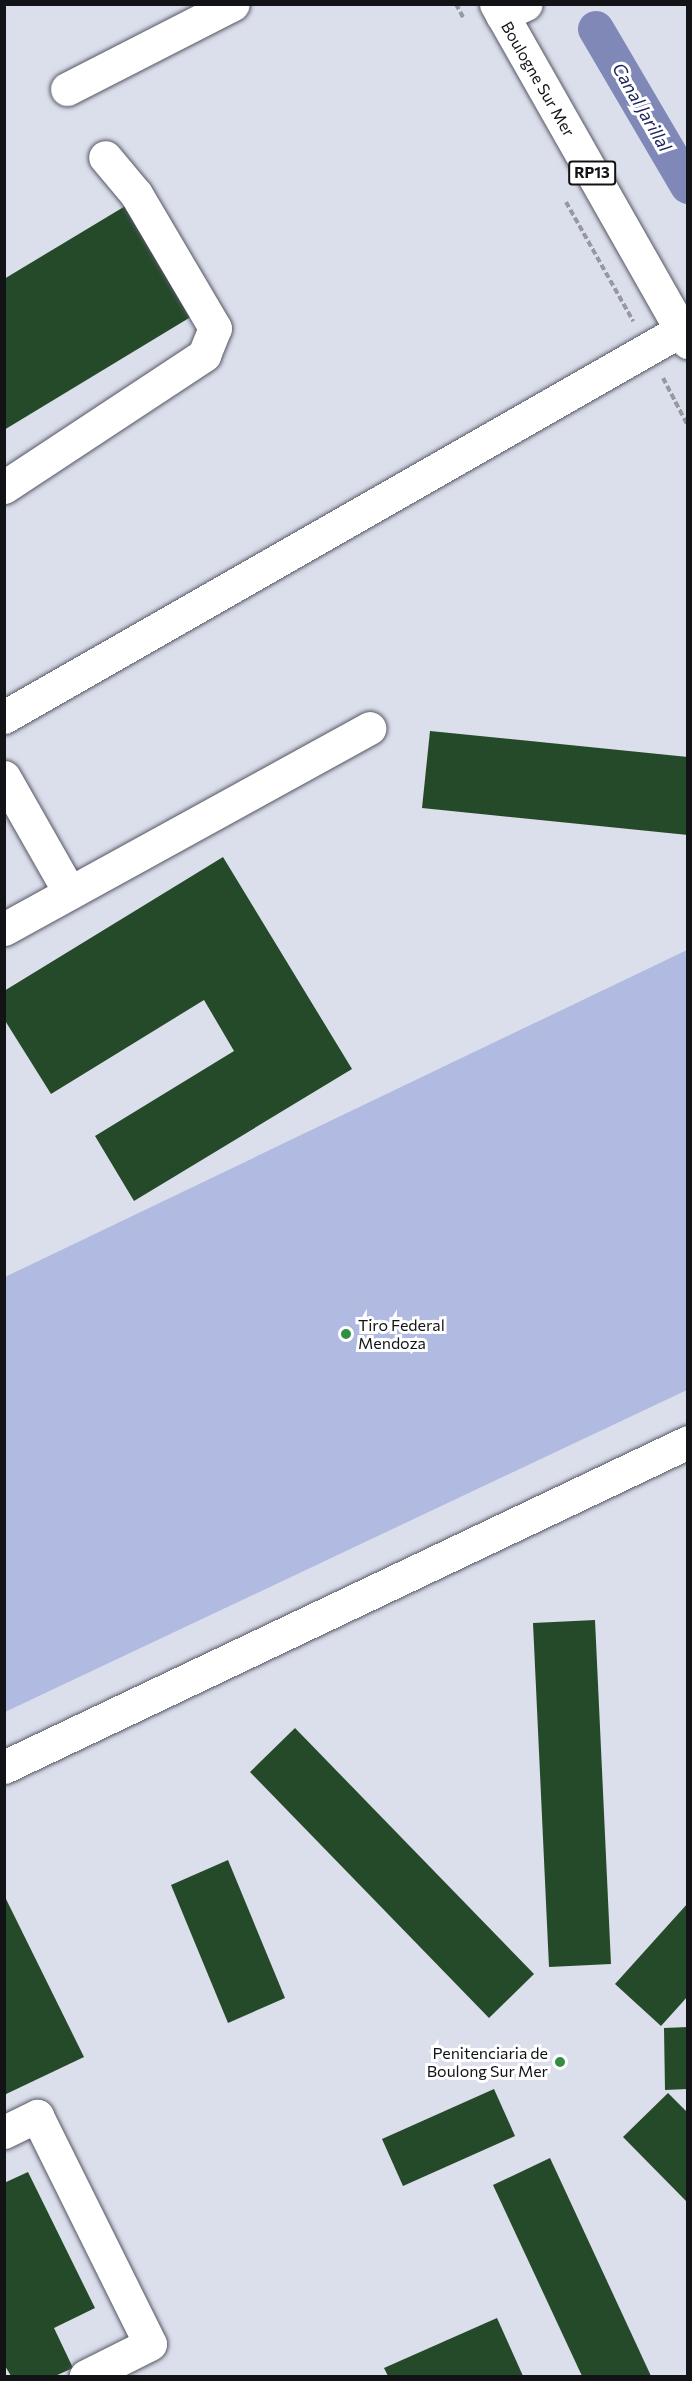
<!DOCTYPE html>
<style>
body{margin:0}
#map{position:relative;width:692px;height:2381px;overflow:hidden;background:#dbdeeb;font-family:Commissioner,sans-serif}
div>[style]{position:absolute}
.green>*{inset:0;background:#b1bae0}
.canal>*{height:36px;margin:-18px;padding:0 18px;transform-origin:18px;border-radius:18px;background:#7f88b6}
.building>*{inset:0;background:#254a29}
.path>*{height:4px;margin-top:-2px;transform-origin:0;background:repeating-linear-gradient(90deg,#9698a2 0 6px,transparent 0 9px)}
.roads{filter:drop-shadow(0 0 2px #545762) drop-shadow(0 0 2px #545762)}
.minor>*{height:33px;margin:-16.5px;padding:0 16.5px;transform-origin:16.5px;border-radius:16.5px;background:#fff}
.major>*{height:33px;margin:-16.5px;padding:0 16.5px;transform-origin:16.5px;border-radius:16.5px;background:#fff}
.dots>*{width:16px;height:16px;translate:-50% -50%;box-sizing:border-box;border:3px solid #fff;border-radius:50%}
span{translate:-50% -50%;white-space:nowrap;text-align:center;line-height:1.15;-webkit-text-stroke:6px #fff;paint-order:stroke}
.shield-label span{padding:2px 4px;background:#fff;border:2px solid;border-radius:4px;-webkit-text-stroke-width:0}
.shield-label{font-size:15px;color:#121317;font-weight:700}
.street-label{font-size:16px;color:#121317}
.poi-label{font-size:16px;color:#121317}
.left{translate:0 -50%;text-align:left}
.right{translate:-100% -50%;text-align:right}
.water-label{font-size:18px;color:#21255d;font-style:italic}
.frame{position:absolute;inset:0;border:6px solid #121317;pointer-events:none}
</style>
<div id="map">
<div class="green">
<div style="clip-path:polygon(687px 950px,687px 1390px,5px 1712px,5px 1277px)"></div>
</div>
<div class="canal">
<div style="left:596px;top:29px;width:182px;rotate:59.6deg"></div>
</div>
<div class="building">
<div style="clip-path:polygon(127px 205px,194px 315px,4px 430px,4px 279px)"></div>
<div style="clip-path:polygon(430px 731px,688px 757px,688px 835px,422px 808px)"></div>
<div style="clip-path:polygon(223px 857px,352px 1069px,134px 1201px,95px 1136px,234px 1051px,204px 1000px,51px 1094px,4px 1019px,4px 991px)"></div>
<div style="clip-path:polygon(595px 1620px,611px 1964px,549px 1967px,533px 1623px)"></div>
<div style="clip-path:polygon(295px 1728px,534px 1974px,489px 2018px,250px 1772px)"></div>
<div style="clip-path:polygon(228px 1860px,285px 1998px,228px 2023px,171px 1885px)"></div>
<div style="clip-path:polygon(4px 1895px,84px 2057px,4px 2095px)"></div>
<div style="clip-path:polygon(688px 1903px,688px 1996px,661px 2026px,615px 1984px)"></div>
<div style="clip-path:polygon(688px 2027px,688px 2089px,665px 2090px,664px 2028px)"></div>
<div style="clip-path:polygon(494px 2089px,515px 2136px,403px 2186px,382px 2139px)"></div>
<div style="clip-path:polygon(668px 2093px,688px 2113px,688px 2203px,623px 2137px)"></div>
<div style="clip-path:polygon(550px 2158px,651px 2376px,582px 2376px,493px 2185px)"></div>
<div style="clip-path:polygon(28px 2172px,95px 2308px,54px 2328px,73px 2368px,55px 2376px,11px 2376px,4px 2364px,4px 2183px)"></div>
<div style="clip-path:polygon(497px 2318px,523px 2376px,388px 2376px,384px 2368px)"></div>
</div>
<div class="path">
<div style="left:456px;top:4px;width:15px;rotate:62deg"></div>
<div style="left:566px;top:202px;width:137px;rotate:60.6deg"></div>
<div style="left:663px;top:378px;width:54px;rotate:62.5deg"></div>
</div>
<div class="roads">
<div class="minor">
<div style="left:502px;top:15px;width:26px;rotate:-25deg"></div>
<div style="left:67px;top:89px;width:186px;rotate:-27.1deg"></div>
<div style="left:4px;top:487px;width:240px;rotate:-33.4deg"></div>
<div style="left:204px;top:355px;width:29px;rotate:-68deg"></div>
<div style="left:215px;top:328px;width:156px;rotate:-120.5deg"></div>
<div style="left:136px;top:194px;width:48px;rotate:-130deg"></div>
<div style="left:4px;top:717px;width:780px;rotate:-29.75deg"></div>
<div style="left:4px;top:777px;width:133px;rotate:60.4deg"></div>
<div style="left:4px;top:929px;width:417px;rotate:-28.8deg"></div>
<div style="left:4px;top:1767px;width:757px;rotate:-25.41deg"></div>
<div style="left:4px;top:2132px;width:37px;rotate:-26deg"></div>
<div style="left:37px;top:2116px;width:254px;rotate:63.6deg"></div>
<div style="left:150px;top:2344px;width:72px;rotate:153.4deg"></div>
</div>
<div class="major">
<div style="left:496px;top:4px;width:389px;rotate:60.4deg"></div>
</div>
</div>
<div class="dots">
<div style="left:346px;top:1334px;background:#328e40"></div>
<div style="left:560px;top:2062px;background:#328e40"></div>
</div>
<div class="shield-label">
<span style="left:592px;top:173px">RP13</span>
</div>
<div class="street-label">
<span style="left:538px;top:79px;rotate:60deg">Boulogne Sur Mer</span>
</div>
<div class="poi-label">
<span class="left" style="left:358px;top:1334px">Tiro Federal<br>Mendoza</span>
<span class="right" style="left:548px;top:2062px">Penitenciaria de<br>Boulong Sur Mer</span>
</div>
<div class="water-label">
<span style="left:642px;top:107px;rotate:60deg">Canal Jarillal</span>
</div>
<div class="frame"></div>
</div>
